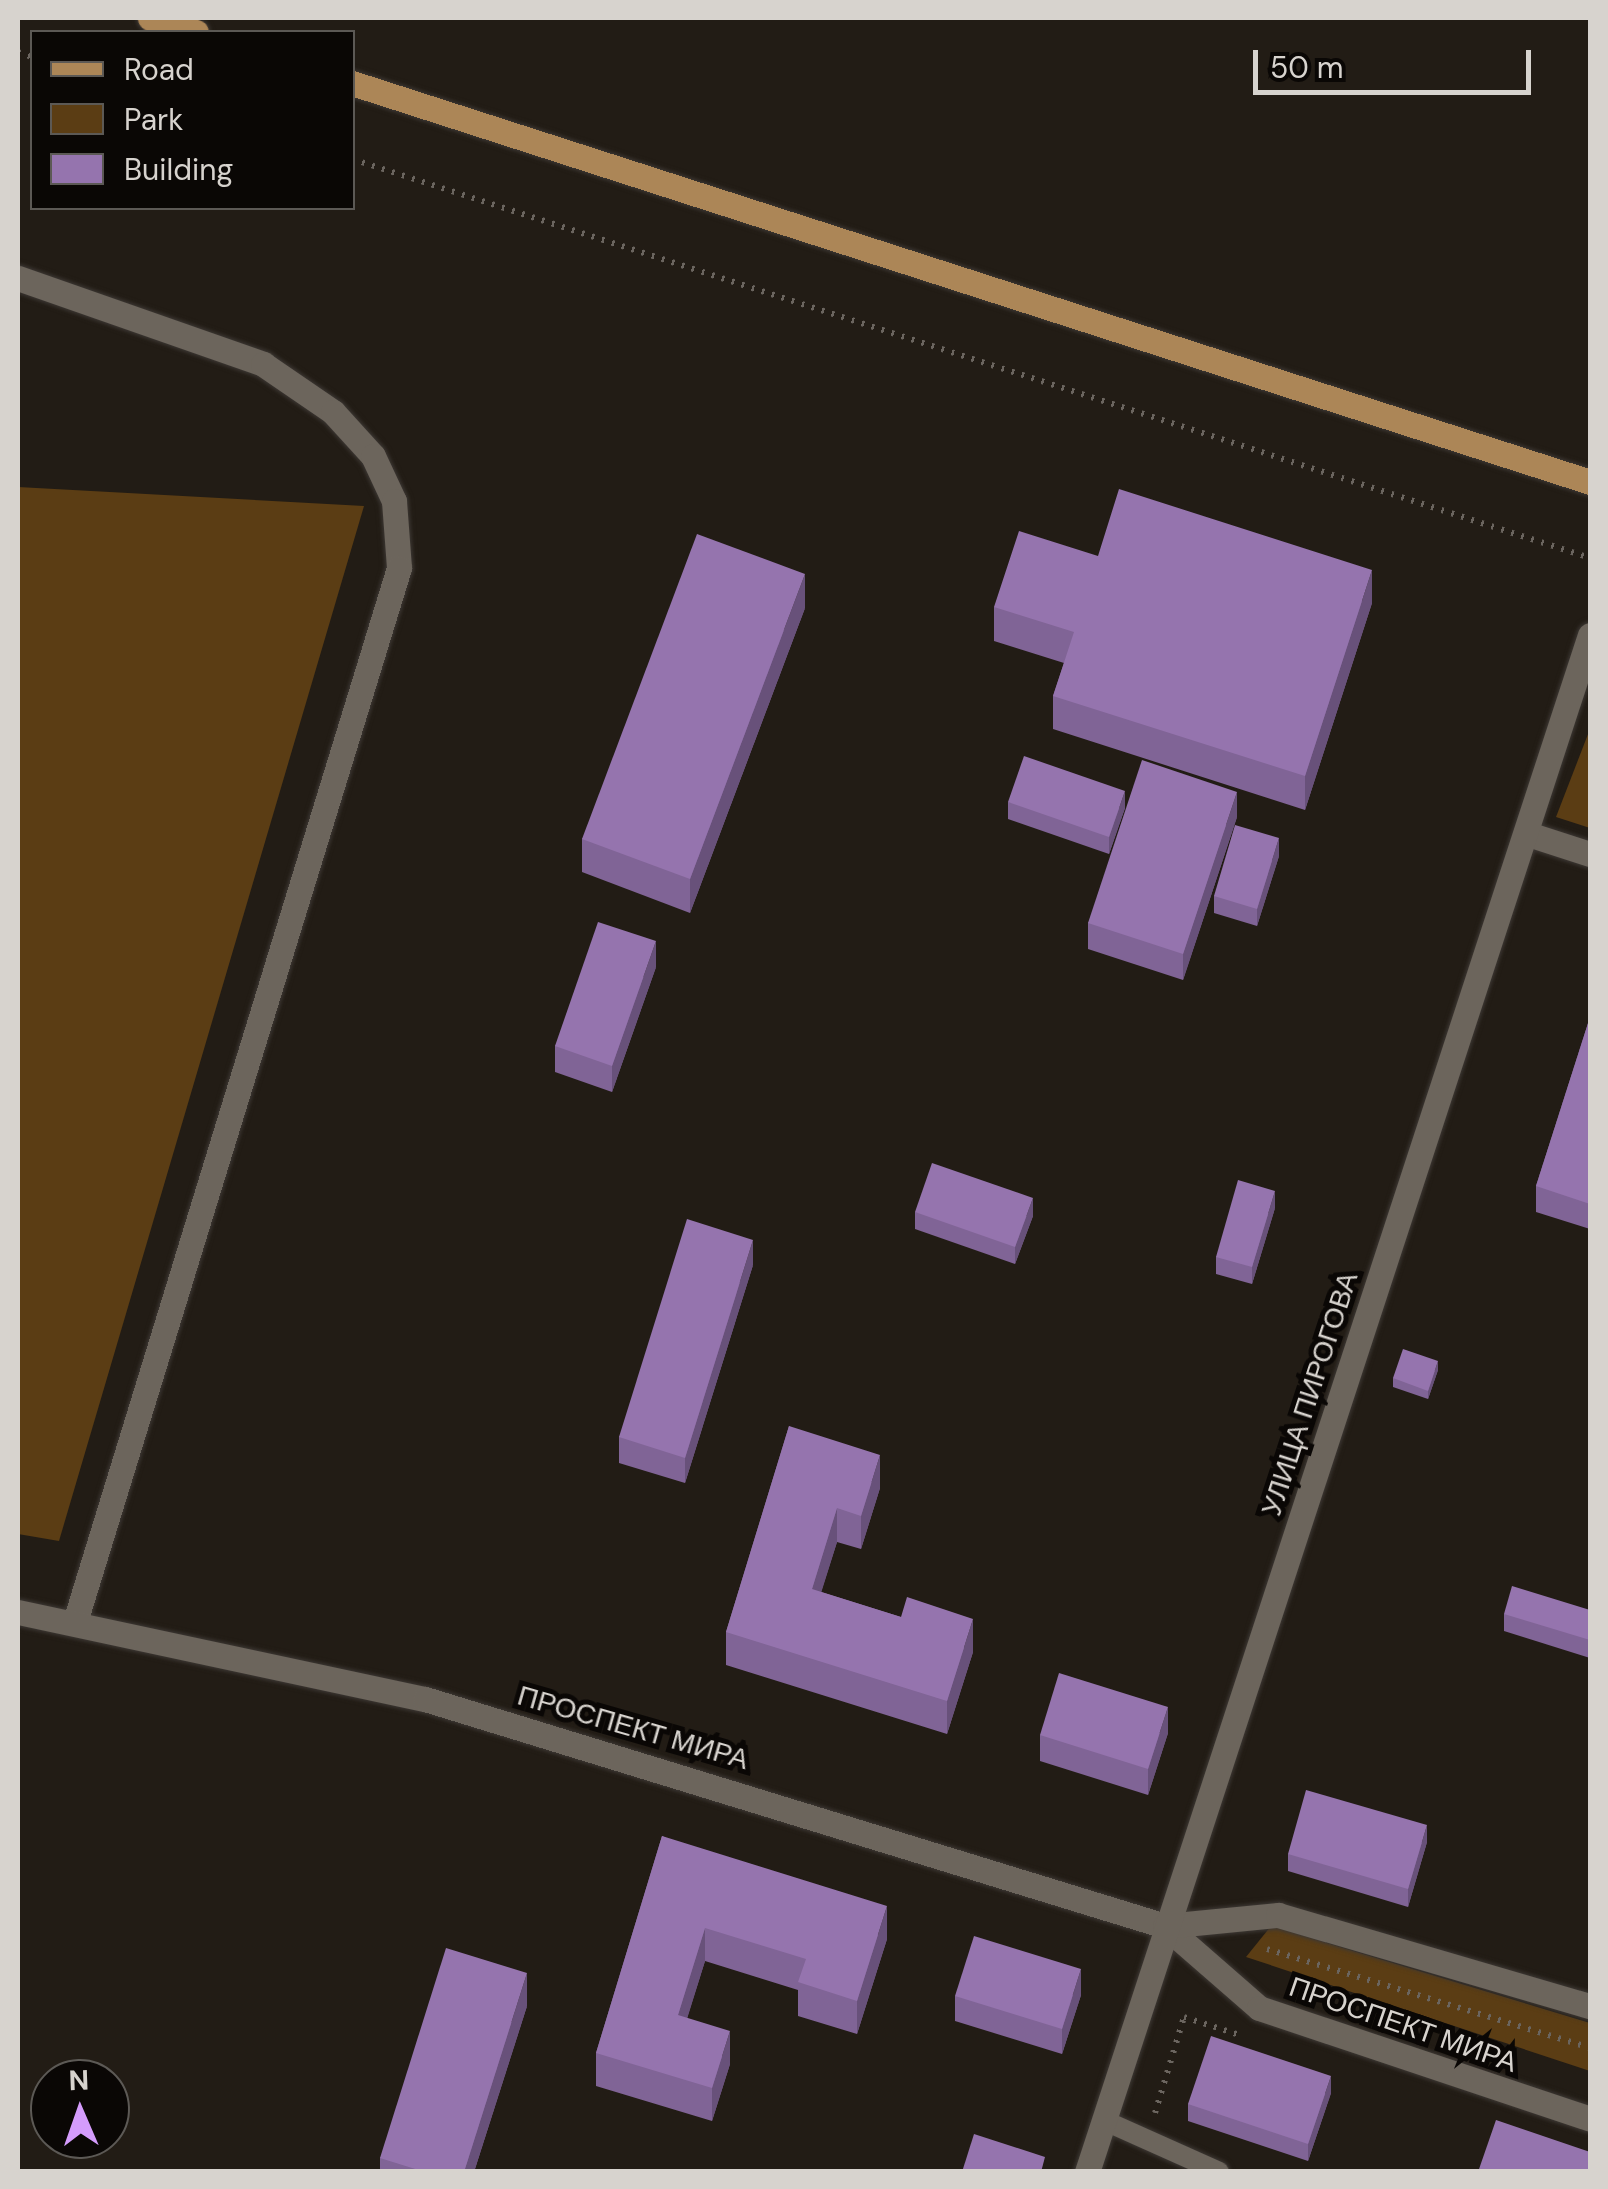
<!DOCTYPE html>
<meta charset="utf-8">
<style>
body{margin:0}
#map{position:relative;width:1608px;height:2189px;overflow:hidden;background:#221c15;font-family:"DM Sans",sans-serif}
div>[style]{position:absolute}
.green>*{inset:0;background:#5b3d14}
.path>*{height:6px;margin-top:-3px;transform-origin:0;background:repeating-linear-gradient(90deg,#6b655f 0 2.5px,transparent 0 10.5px)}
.roads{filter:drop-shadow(0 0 2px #3d3834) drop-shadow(0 0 2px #3d3834)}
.service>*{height:20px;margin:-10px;padding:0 10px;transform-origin:10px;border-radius:10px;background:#6c655c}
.minor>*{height:25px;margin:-12.5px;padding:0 12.5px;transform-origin:12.5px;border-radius:12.5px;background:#6c655c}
.tertiary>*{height:25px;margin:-12.5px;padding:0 12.5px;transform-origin:12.5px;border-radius:12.5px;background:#6c655c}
.primary>*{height:25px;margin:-12.5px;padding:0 12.5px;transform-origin:12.5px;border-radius:12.5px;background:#ac8657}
.wall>*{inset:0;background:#806496}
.shaded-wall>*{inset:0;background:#68517a}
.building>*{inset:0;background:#9574ae}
span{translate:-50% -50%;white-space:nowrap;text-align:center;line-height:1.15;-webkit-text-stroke:10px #0a0705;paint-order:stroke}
.street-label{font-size:28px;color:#d7d3ce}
.frame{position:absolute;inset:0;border:20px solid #d7d3ce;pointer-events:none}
.legend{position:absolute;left:30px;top:30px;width:325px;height:180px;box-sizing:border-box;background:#0a0705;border:2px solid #5c5955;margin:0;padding:12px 18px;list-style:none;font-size:30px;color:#d7d3ce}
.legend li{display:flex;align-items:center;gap:20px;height:50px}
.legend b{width:50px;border:2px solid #5c5955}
.north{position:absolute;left:30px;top:2059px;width:100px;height:100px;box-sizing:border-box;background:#0a0705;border:2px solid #5c5955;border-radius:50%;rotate:358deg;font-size:28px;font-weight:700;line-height:40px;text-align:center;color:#d7d3ce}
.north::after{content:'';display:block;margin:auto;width:35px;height:45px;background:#d49cfc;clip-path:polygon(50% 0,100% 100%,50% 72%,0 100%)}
.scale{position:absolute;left:1253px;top:50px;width:278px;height:45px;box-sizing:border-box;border:5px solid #d7d3ce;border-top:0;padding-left:12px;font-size:30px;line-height:35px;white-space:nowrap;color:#d7d3ce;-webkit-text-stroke:8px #0a0705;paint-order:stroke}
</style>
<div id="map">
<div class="green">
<div style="clip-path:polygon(18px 487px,364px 506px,59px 1541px,18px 1534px)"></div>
<div style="clip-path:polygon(1590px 729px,1590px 828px,1556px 817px)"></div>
<div style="clip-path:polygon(1271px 1926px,1590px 2023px,1590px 2071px,1246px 1957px)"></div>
</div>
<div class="path">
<div style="left:18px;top:52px;width:15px;rotate:20deg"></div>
<div style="left:352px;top:159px;width:1301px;rotate:17.86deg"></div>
<div style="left:1267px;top:1949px;width:338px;rotate:17deg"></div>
<div style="left:1155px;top:2113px;width:100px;rotate:-73.2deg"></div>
<div style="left:1184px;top:2017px;width:62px;rotate:17.9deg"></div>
</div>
<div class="roads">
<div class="service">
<div style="left:1103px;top:2120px;width:127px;rotate:24.1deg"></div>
</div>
<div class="minor">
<div style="left:18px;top:278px;width:260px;rotate:19.3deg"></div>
<div style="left:263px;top:364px;width:85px;rotate:34.4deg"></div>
<div style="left:333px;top:412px;width:59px;rotate:47.7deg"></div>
<div style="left:373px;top:456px;width:50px;rotate:65deg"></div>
<div style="left:394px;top:501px;width:67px;rotate:85.7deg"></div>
<div style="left:399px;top:568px;width:1103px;rotate:107.09deg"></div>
<div style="left:1528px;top:834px;width:65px;rotate:17.9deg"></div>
</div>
<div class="tertiary">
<div style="left:18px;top:1612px;width:416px;rotate:12.1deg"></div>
<div style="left:425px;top:1699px;width:774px;rotate:17.05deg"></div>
<div style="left:1165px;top:1926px;width:125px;rotate:41.1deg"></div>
<div style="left:1259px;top:2008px;width:349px;rotate:18.5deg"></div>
<div style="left:1165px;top:1926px;width:114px;rotate:-5.6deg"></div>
<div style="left:1278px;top:1915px;width:325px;rotate:16.3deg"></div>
<div style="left:1087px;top:2172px;width:1617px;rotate:-71.88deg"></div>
</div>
<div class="primary">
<div style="left:150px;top:18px;width:48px;rotate:16.9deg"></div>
<div style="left:352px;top:83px;width:1301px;rotate:17.86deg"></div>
</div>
</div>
<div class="wall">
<div style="clip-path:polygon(1098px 556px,1372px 603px,1305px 810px,1053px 729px,1053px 696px,1064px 663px,994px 641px,994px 607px)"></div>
<div style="clip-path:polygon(805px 608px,690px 913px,582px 872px,582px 839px)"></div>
<div style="clip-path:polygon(1008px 802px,1125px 808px,1109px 854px,1008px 819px)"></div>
<div style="clip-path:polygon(1237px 817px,1183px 980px,1088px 949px,1088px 923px)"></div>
<div style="clip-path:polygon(1279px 856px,1257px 926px,1214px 913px,1214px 896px)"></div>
<div style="clip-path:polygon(656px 967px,612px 1092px,555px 1072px,555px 1046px)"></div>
<div style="clip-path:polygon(1590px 1017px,1590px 1229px,1536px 1212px,1536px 1186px)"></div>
<div style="clip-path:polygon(1275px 1208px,1252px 1284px,1216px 1274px,1216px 1257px)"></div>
<div style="clip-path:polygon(915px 1212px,1033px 1216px,1015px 1264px,915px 1229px)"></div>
<div style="clip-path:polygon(753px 1265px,685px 1483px,619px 1463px,619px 1437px)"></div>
<div style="clip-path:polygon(1438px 1370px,1428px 1399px,1393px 1387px,1393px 1378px)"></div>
<div style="clip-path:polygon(789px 1426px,880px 1488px,861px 1549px,837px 1542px,821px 1592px,901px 1617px,973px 1652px,947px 1734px,726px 1665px,726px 1632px)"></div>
<div style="clip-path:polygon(1590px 1610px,1590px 1658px,1504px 1631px,1504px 1614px)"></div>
<div style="clip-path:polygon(1168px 1733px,1148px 1795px,1040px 1761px,1040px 1735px)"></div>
<div style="clip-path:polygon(662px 1836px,887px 1939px,857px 2034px,798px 2016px,798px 1990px,705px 1961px,687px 2018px,730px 2064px,712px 2121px,596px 2086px,596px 2053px)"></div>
<div style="clip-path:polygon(1427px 1842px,1408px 1907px,1288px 1871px,1288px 1854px)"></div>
<div style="clip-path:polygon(1081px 1995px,1062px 2054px,955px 2021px,955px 1996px)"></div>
<div style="clip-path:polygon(527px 2006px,474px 2172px,380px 2172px,380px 2158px)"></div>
<div style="clip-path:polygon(1331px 2093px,1308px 2161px,1188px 2121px,1188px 2104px)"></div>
</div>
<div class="shaded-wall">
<div style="clip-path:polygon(1372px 570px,1372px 603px,1305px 810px,1305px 776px)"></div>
<div style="clip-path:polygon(805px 574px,805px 608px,690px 913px,690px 879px)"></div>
<div style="clip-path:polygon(1125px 791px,1125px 808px,1109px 854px,1109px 837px)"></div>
<div style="clip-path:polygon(1237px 792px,1237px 817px,1183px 980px,1183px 954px)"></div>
<div style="clip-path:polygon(1279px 838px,1279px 856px,1257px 926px,1257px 909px)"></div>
<div style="clip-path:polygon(656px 941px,656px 967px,612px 1092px,612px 1066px)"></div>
<div style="clip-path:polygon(1275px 1191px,1275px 1208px,1252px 1284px,1252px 1267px)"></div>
<div style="clip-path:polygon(1033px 1198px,1033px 1216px,1015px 1264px,1015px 1247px)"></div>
<div style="clip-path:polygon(753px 1240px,753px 1265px,685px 1483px,685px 1458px)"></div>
<div style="clip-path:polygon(1438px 1361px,1438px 1370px,1428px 1399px,1428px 1391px)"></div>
<div style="clip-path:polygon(880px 1455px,880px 1488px,861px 1549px,861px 1516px)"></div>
<div style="clip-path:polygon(837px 1508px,837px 1542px,812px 1622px,812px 1589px)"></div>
<div style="clip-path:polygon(973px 1619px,973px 1652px,947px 1734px,947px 1701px)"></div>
<div style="clip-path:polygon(1168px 1707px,1168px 1733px,1148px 1795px,1148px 1769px)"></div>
<div style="clip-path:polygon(1427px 1825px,1427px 1842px,1408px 1907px,1408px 1889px)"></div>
<div style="clip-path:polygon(887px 1906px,887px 1939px,857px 2034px,857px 2001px)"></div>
<div style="clip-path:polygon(705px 1928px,705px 1961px,678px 2048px,678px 2015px)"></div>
<div style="clip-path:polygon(1081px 1969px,1081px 1995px,1062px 2054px,1062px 2029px)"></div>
<div style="clip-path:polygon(527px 1973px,527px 2006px,474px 2172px,464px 2172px)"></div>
<div style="clip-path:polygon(730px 2031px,730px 2064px,712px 2121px,712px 2088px)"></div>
<div style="clip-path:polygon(1331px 2076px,1331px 2093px,1308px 2161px,1308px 2144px)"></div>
</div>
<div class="building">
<div style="clip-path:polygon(1119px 489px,1372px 570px,1305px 776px,1053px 696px,1074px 632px,994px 607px,1019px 531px,1098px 556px)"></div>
<div style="clip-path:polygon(697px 534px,805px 574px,690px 879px,582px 839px)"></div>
<div style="clip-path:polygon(1024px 756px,1125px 791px,1109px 837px,1008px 802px)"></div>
<div style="clip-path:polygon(1142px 760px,1237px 792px,1183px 954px,1088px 923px)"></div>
<div style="clip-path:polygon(1235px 825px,1279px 838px,1257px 909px,1214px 896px)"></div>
<div style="clip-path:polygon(598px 922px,656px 941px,612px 1066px,555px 1046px)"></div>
<div style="clip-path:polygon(1590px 1017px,1590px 1204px,1536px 1186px)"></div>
<div style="clip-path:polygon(932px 1163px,1033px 1198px,1015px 1247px,915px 1212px)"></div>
<div style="clip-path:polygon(1238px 1180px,1275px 1191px,1252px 1267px,1216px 1257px)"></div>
<div style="clip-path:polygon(687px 1219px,753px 1240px,685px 1458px,619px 1437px)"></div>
<div style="clip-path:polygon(1403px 1349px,1438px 1361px,1428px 1391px,1393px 1378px)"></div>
<div style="clip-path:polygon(789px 1426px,880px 1455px,861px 1516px,837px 1508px,812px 1589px,901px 1617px,907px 1597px,973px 1619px,947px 1701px,726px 1632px)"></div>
<div style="clip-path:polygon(1512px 1586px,1590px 1610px,1590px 1640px,1504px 1614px)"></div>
<div style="clip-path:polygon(1059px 1673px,1168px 1707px,1148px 1769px,1040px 1735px)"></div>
<div style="clip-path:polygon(1306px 1790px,1427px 1825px,1408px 1889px,1288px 1854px)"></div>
<div style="clip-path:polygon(662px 1836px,887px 1906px,857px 2001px,798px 1982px,806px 1959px,705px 1928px,678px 2015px,730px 2031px,712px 2088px,596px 2053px)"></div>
<div style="clip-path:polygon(974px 1936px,1081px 1969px,1062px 2029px,955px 1996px)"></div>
<div style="clip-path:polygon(446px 1948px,527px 1973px,464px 2172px,425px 2172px,380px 2158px)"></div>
<div style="clip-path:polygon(1211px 2036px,1331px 2076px,1308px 2144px,1188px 2104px)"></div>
<div style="clip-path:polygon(1496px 2120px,1590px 2152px,1590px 2172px,1478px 2172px)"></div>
<div style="clip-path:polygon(974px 2134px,1045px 2157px,1041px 2172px,962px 2172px)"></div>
</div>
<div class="street-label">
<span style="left:1310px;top:1394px;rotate:-72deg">УЛИЦА ПИРОГОВА</span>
<span style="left:633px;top:1728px;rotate:16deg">ПРОСПЕКТ МИРА</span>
<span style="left:1403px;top:2025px;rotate:19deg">ПРОСПЕКТ МИРА</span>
</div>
<div class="frame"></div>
<ul class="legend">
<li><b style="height:12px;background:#ac8657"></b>Road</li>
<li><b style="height:28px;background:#5b3d14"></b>Park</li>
<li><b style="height:28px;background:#9574ae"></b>Building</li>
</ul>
<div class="north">N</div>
<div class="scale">50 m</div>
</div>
